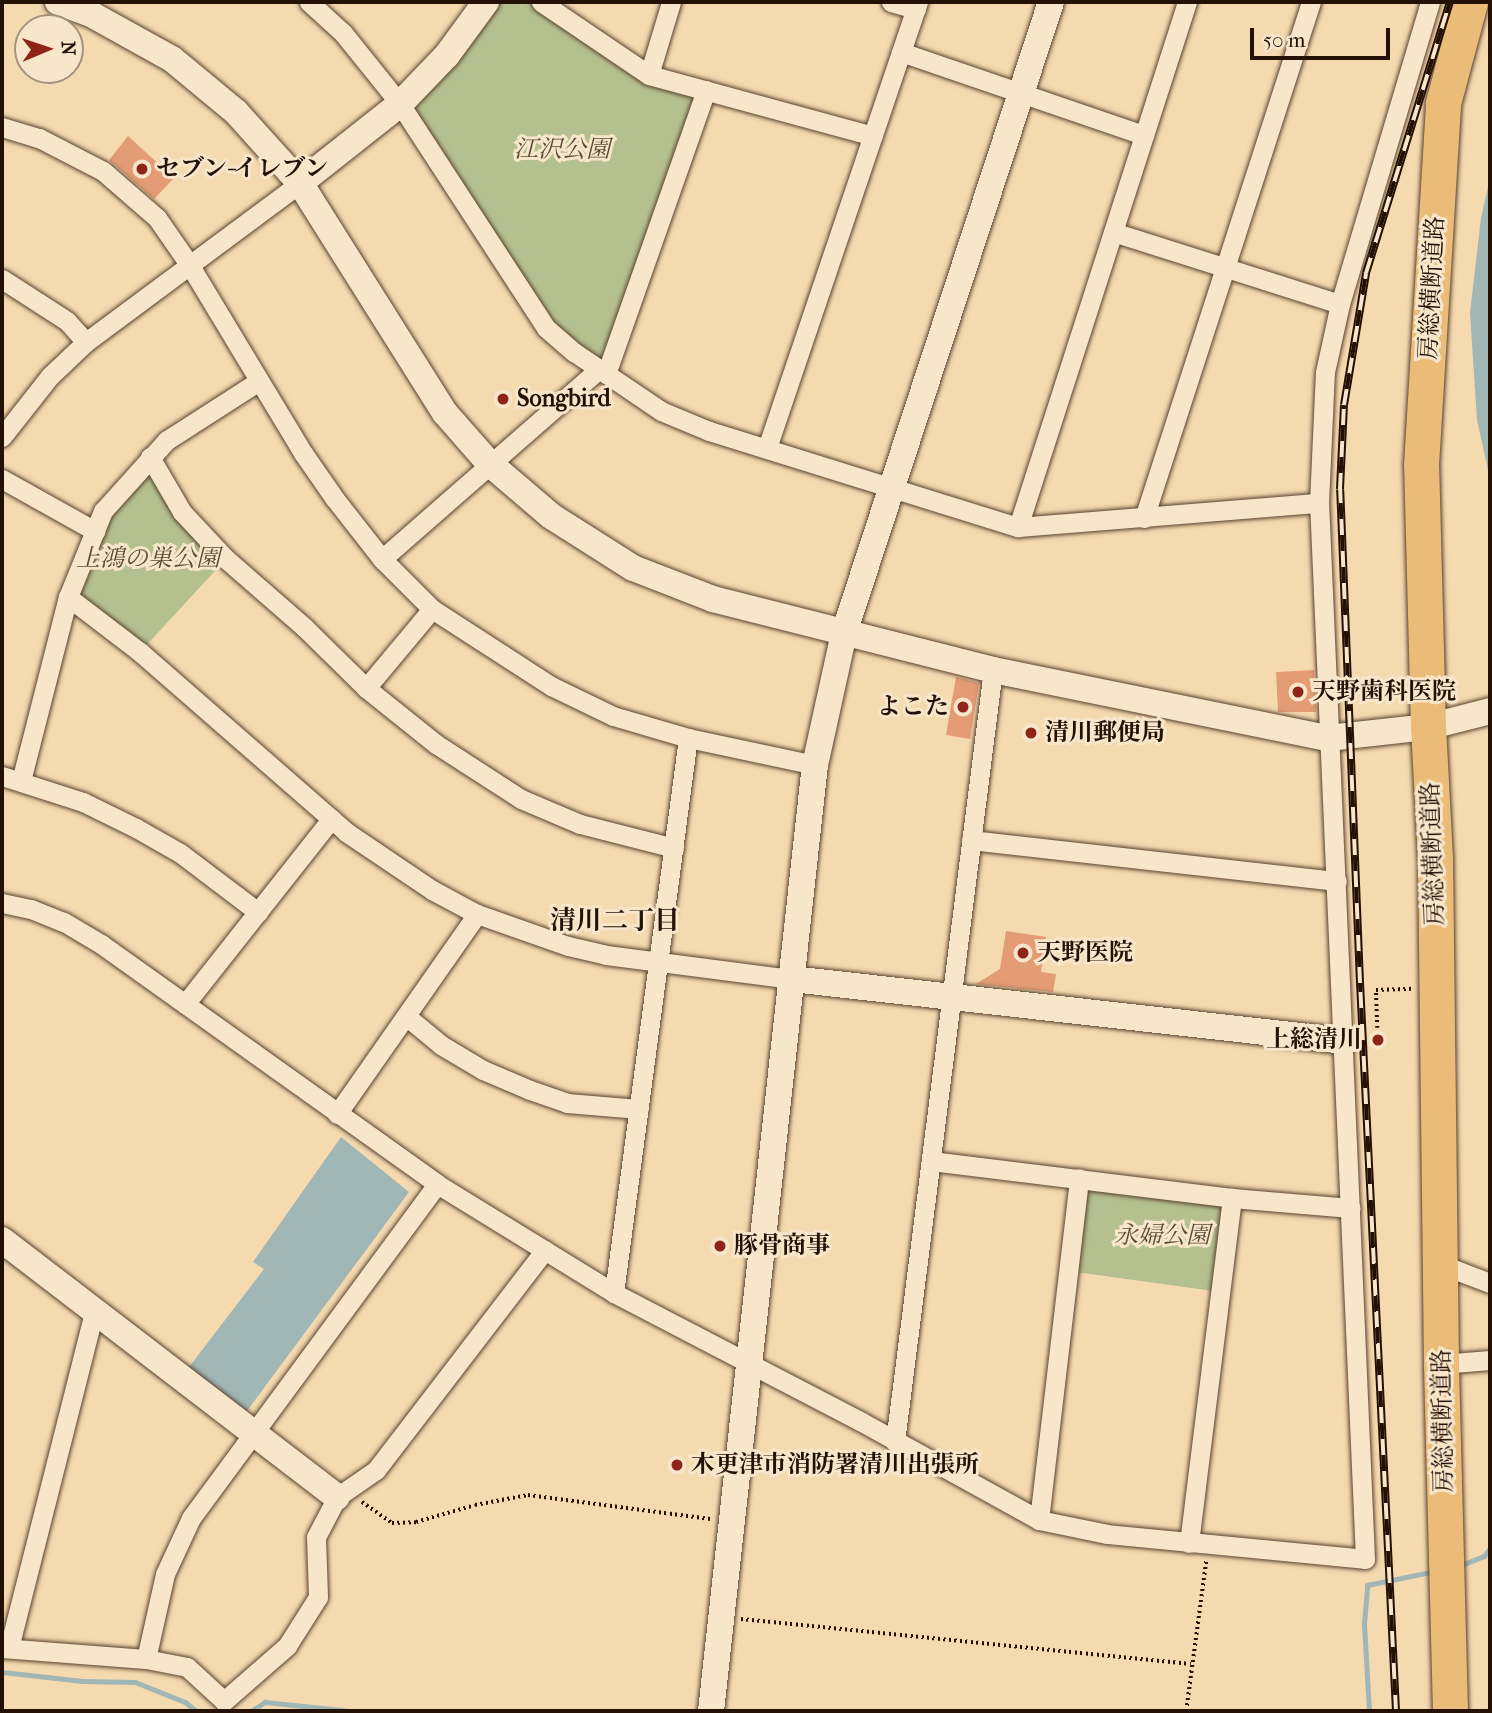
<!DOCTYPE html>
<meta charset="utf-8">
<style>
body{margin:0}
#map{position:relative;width:1492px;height:1713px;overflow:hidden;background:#f5d9af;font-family:"IM FELL French Canon","Noto Serif JP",serif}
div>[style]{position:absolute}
.green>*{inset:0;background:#b5c090}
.water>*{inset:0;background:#a0b7b6}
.stream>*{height:5px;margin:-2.5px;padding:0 2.5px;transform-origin:2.5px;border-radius:2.5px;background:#a0b7b6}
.building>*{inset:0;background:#e39c75}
.path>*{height:3.5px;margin-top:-1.75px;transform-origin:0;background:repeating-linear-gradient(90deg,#251006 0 2px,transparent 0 5.5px)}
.roads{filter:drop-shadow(0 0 2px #594230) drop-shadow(0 0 2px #594230)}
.street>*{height:19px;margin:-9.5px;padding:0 9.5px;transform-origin:9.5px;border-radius:9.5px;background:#f8e6cb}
.secondary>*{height:26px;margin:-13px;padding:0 13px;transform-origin:13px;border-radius:13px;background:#f8e6cb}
.highway>*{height:35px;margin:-17.5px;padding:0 17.5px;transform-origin:17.5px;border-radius:17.5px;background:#eabc78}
.rail>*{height:8px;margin-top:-4px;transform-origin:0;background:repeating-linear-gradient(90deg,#f8e6cb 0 16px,#251006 0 32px);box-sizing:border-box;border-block:2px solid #251006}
.dots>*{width:19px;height:19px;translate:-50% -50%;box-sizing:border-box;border:4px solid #f8e6cb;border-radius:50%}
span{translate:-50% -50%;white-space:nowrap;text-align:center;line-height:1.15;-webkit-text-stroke:6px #f8e6cb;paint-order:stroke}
.park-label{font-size:24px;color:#574e36;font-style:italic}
.poi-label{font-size:24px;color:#251006;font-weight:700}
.left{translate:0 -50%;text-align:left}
.right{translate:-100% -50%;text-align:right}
.street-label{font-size:24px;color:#251006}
.neighbourhood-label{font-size:26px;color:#251006;font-weight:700}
.frame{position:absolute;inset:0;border:4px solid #251006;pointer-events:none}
.north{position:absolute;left:14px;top:14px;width:70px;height:70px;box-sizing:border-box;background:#f8e6cb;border:2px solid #a4907c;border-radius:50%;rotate:88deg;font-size:19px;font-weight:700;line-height:28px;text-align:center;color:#251006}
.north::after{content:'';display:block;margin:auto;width:24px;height:32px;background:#8f2418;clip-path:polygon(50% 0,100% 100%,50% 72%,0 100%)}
.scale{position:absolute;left:1250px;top:28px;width:140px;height:32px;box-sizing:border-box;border:4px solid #251006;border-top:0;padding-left:9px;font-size:21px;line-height:24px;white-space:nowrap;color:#251006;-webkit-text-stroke:5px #f8e6cb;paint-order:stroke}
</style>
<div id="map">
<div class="green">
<div style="clip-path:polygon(484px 2px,541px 2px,649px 75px,706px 90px,599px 369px,546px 328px,400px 104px)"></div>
<div style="clip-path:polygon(150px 457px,226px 559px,140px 652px,68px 597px,91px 540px)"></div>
<div style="clip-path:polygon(1079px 1178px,1232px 1198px,1221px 1292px,1068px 1271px)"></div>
</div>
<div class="water">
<div style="clip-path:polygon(1490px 178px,1490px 479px,1477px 420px,1470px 313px,1481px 218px)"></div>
<div style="clip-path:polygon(341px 1137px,409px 1192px,247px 1411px,186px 1371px,264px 1269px,253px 1262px)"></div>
</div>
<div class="stream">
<div style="left:1459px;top:1566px;width:27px;rotate:-22deg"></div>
<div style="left:1484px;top:1556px;width:10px;rotate:-53deg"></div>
<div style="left:2px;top:1672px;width:81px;rotate:6.4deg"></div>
<div style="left:82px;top:1681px;width:53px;rotate:1.1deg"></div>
<div style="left:135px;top:1682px;width:54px;rotate:21.8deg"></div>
<div style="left:185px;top:1702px;width:14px;rotate:39deg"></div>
<div style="left:251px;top:1711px;width:17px;rotate:-33deg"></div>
<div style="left:265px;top:1702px;width:86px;rotate:6deg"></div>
<div style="left:1369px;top:1711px;width:88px;rotate:-93.3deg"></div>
<div style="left:1364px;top:1623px;width:38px;rotate:-85deg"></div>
<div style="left:1367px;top:1585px;width:69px;rotate:-11.6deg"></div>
</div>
<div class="building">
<div style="clip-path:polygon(128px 136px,174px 178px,154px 199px,109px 160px)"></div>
<div style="clip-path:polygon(1314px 670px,1316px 712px,1278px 712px,1276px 672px)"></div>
<div style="clip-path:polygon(956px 677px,979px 683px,970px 739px,946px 735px)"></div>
<div style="clip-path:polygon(1006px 931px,1046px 937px,1041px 972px,1056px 974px,1053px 992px,976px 984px,1000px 969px)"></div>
</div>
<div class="path">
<div style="left:1377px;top:1028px;width:38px;rotate:-92deg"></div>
<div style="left:1376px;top:990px;width:37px;rotate:-2deg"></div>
<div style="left:362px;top:1502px;width:37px;rotate:35deg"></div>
<div style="left:392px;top:1523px;width:24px;rotate:-2deg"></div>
<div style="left:416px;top:1522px;width:61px;rotate:-16.1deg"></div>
<div style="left:475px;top:1505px;width:54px;rotate:-10.7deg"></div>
<div style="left:528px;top:1495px;width:184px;rotate:7.5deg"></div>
<div style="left:741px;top:1619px;width:452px;rotate:5.7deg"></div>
<div style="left:1186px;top:1711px;width:151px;rotate:-82.4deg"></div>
</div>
<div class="roads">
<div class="street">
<div style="left:309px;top:2px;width:46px;rotate:42.4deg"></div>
<div style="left:343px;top:33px;width:91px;rotate:51.2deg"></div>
<div style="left:400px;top:104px;width:267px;rotate:56.9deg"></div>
<div style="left:546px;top:328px;width:37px;rotate:41deg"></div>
<div style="left:574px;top:352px;width:105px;rotate:34.1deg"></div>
<div style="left:661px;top:411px;width:52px;rotate:22.6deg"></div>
<div style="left:709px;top:431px;width:324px;rotate:17.3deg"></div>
<div style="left:1018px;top:527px;width:302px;rotate:-4.6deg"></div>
<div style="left:541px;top:2px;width:130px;rotate:34.1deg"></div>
<div style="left:649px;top:75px;width:232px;rotate:15.2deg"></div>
<div style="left:891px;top:2px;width:26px;rotate:16deg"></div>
<div style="left:901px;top:52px;width:257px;rotate:18.9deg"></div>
<div style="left:649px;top:75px;width:76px;rotate:-73.2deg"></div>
<div style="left:2px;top:127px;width:39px;rotate:17deg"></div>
<div style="left:39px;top:138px;width:72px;rotate:27.3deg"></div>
<div style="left:103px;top:171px;width:72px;rotate:41deg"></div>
<div style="left:157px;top:218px;width:56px;rotate:55.2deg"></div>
<div style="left:189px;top:264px;width:221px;rotate:58.9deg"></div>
<div style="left:303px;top:453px;width:56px;rotate:55.2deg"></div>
<div style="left:335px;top:499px;width:76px;rotate:51.9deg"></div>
<div style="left:382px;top:559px;width:71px;rotate:45deg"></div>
<div style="left:432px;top:609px;width:142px;rotate:32.9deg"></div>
<div style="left:551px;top:686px;width:69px;rotate:25.8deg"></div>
<div style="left:613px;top:716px;width:78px;rotate:16.3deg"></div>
<div style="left:688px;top:738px;width:130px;rotate:12deg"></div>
<div style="left:1113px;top:232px;width:238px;rotate:17.6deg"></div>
<div style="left:2px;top:279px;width:77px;rotate:32.9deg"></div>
<div style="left:67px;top:321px;width:28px;rotate:48deg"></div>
<div style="left:606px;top:374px;width:301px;rotate:-70.6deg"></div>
<div style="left:2px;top:437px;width:78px;rotate:-51.8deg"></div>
<div style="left:50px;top:376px;width:50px;rotate:-43.4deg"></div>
<div style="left:86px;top:342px;width:267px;rotate:-36.6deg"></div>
<div style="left:767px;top:448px;width:471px;rotate:-71.3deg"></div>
<div style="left:150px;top:457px;width:64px;rotate:59.8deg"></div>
<div style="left:182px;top:512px;width:64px;rotate:46.9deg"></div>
<div style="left:226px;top:559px;width:105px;rotate:41.1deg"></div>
<div style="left:305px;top:628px;width:86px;rotate:44.5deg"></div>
<div style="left:366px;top:688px;width:90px;rotate:38.7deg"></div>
<div style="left:436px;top:744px;width:101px;rotate:32.9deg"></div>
<div style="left:521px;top:799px;width:64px;rotate:23deg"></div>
<div style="left:580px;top:824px;width:97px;rotate:14.3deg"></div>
<div style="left:2px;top:479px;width:107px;rotate:29.2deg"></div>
<div style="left:1144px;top:518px;width:542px;rotate:-72.07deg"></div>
<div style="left:1018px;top:527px;width:552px;rotate:-72.16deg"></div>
<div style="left:382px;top:559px;width:288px;rotate:-41.2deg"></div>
<div style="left:68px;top:597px;width:91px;rotate:37.4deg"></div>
<div style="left:140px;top:652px;width:274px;rotate:41.1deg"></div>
<div style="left:346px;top:832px;width:104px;rotate:34deg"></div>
<div style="left:432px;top:890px;width:51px;rotate:28.1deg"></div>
<div style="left:477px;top:914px;width:96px;rotate:19.4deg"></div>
<div style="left:568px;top:946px;width:39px;rotate:13deg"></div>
<div style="left:606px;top:955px;width:188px;rotate:7.4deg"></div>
<div style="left:366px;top:688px;width:103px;rotate:-50.1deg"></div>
<div style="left:2px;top:776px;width:85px;rotate:17.8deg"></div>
<div style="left:83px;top:802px;width:59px;rotate:26.1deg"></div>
<div style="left:136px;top:828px;width:51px;rotate:29.6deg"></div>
<div style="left:180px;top:853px;width:98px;rotate:37.1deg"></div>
<div style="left:21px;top:781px;width:190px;rotate:-75.7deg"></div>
<div style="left:68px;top:597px;width:93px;rotate:-67.9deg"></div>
<div style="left:103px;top:511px;width:96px;rotate:-48deg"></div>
<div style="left:167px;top:440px;width:109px;rotate:-32.7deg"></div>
<div style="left:971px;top:840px;width:368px;rotate:6.4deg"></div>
<div style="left:2px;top:903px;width:30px;rotate:12deg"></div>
<div style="left:31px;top:909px;width:35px;rotate:22deg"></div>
<div style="left:64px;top:922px;width:43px;rotate:30.7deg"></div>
<div style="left:101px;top:944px;width:413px;rotate:35.5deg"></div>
<div style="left:437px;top:1184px;width:208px;rotate:31.6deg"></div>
<div style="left:614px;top:1293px;width:277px;rotate:27.5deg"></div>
<div style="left:860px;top:1421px;width:205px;rotate:28.9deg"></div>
<div style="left:1039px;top:1520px;width:69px;rotate:11.6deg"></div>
<div style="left:1107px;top:1534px;width:259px;rotate:5.5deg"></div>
<div style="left:1365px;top:1559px;width:1057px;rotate:-92.49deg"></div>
<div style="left:1319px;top:503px;width:131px;rotate:-87.4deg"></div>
<div style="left:1325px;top:372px;width:70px;rotate:-77.6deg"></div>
<div style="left:1340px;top:304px;width:315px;rotate:-73.4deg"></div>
<div style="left:185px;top:1004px;width:236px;rotate:-51.7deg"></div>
<div style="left:406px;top:1016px;width:45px;rotate:39.6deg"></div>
<div style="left:441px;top:1045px;width:49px;rotate:30.8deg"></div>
<div style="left:483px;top:1070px;width:51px;rotate:23.1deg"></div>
<div style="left:530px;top:1090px;width:39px;rotate:19deg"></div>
<div style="left:567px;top:1103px;width:72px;rotate:4.8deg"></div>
<div style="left:337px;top:1114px;width:244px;rotate:-55deg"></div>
<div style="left:931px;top:1161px;width:303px;rotate:7deg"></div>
<div style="left:1232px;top:1198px;width:119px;rotate:4.8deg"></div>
<div style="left:1440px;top:1264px;width:53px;rotate:20.8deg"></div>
<div style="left:614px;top:1293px;width:560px;rotate:-82.41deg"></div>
<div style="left:1441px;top:1364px;width:49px;rotate:-4.7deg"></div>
<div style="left:895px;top:1442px;width:778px;rotate:-82.77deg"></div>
<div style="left:1039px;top:1520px;width:344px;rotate:-83.3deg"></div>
<div style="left:1189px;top:1543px;width:348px;rotate:-82.9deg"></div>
<div style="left:2px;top:1648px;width:144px;rotate:4.4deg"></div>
<div style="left:146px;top:1659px;width:42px;rotate:11deg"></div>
<div style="left:187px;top:1667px;width:50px;rotate:42.6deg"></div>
<div style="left:224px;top:1701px;width:84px;rotate:-41.1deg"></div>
<div style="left:287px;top:1646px;width:58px;rotate:-57.7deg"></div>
<div style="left:318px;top:1597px;width:60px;rotate:-91.9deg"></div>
<div style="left:316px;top:1537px;width:45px;rotate:-62.3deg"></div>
<div style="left:337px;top:1497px;width:47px;rotate:-34.7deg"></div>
<div style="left:376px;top:1470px;width:277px;rotate:-52.5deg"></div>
<div style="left:9px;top:1648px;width:348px;rotate:-75.8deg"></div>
<div style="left:146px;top:1659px;width:87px;rotate:-77.4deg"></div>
<div style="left:165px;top:1574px;width:62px;rotate:-65.1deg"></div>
<div style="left:191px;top:1518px;width:415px;rotate:-53.6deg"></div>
</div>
<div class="secondary">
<div style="left:58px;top:2px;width:33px;rotate:20deg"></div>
<div style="left:89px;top:13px;width:95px;rotate:29deg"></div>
<div style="left:172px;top:59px;width:83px;rotate:39.6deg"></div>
<div style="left:236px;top:112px;width:96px;rotate:48deg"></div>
<div style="left:300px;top:183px;width:272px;rotate:57.8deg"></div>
<div style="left:445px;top:413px;width:67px;rotate:48.7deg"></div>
<div style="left:489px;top:463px;width:82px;rotate:40.5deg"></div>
<div style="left:551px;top:516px;width:97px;rotate:32.4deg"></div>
<div style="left:633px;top:568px;width:86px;rotate:21.2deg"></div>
<div style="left:713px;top:599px;width:289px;rotate:14.2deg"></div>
<div style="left:993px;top:670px;width:342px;rotate:11.5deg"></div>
<div style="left:1328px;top:738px;width:101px;rotate:-6.3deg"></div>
<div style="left:1428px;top:727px;width:64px;rotate:-14.5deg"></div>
<div style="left:300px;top:183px;width:127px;rotate:-38.3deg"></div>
<div style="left:400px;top:104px;width:68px;rotate:-46.2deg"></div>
<div style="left:447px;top:55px;width:66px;rotate:-53.7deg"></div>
<div style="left:792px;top:979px;width:556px;rotate:6.4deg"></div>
<div style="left:2px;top:1240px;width:422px;rotate:37.5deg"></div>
<div style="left:711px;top:1711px;width:952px;rotate:-83.73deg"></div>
<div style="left:815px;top:765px;width:135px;rotate:-77.6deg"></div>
<div style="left:844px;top:633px;width:664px;rotate:-71.84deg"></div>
</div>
<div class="highway">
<div style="left:1450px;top:1711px;width:347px;rotate:-91.5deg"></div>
<div style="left:1441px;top:1364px;width:505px;rotate:-90.68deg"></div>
<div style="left:1435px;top:859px;width:132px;rotate:-93deg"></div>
<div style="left:1428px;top:727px;width:262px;rotate:-91.5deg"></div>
<div style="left:1421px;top:465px;width:363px;rotate:-86.5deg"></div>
<div style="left:1443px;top:103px;width:105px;rotate:-75deg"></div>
</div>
</div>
<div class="rail">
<div style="left:1396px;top:1711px;width:729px;rotate:-92.83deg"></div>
<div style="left:1360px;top:983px;width:494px;rotate:-92.3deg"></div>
<div style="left:1340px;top:489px;width:84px;rotate:-87.3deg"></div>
<div style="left:1344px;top:405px;width:134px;rotate:-80.5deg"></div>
<div style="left:1366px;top:273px;width:284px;rotate:-72.8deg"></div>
</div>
<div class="dots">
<div style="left:142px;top:169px;background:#8f2418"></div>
<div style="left:503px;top:399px;background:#8f2418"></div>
<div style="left:1298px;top:692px;background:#8f2418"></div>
<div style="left:963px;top:707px;background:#8f2418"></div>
<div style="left:1031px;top:733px;background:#8f2418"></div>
<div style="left:1023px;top:953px;background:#8f2418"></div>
<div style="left:1378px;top:1040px;background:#8f2418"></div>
<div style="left:720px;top:1246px;background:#8f2418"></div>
<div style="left:677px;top:1465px;background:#8f2418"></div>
</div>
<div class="park-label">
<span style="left:562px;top:150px">江沢公園</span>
<span style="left:148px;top:559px">上鴻の巣公園</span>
<span style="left:1162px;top:1236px">永婦公園</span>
</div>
<div class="poi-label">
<span class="left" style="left:156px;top:169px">セブン-イレブン</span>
<span class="left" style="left:517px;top:399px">Songbird</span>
<span class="left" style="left:1312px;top:692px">天野歯科医院</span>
<span class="right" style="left:949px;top:707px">よこた</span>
<span class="left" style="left:1045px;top:733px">清川郵便局</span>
<span class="left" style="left:1037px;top:953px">天野医院</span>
<span class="right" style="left:1362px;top:1040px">上総清川</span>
<span class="left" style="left:734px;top:1246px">豚骨商事</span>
<span class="left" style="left:691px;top:1465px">木更津市消防署清川出張所</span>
</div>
<div class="street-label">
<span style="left:1432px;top:288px;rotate:-87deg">房総横断道路</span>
<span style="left:1433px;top:854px;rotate:-92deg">房総横断道路</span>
<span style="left:1443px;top:1421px;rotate:-91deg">房総横断道路</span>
</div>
<div class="neighbourhood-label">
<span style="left:615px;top:921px">清川二丁目</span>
</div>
<div class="frame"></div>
<div class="north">N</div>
<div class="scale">50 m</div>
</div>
